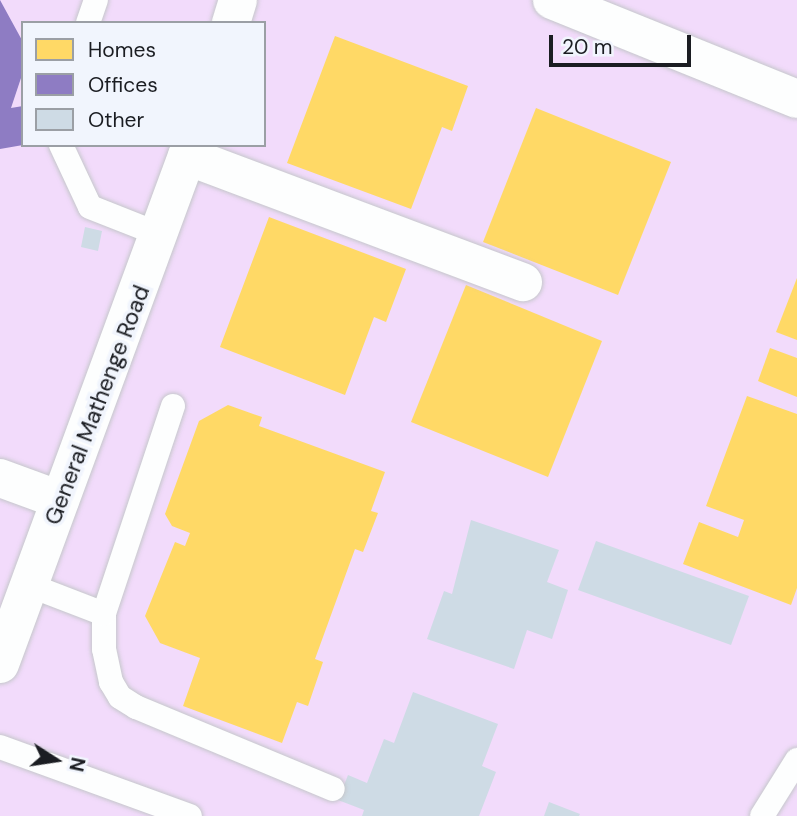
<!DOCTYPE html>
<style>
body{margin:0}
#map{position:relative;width:797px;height:816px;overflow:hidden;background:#f4f6fa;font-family:"DM Sans",sans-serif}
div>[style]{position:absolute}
.green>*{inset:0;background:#f2dbfb}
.homes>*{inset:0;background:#ffd966}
.offices>*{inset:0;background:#8e7cc3}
.building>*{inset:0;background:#cedbe5}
.roads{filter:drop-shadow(0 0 2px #c5c7cb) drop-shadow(0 0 2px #c5c7cb)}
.service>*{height:24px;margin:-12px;padding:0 12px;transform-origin:12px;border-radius:12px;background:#fdfefe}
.minor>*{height:38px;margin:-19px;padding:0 19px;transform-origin:19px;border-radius:19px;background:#fdfefe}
span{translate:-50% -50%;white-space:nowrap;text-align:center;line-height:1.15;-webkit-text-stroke:7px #f1f5fd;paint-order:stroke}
.street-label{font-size:23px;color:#1b1d22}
.legend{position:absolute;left:21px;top:21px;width:245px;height:126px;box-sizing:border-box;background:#f1f5fd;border:2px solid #9b9fa5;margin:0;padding:9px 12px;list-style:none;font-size:21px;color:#1b1d22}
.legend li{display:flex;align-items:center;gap:14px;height:35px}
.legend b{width:35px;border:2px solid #9b9fa5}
.north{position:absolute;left:21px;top:725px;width:70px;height:70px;-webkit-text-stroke:5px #f1f5fd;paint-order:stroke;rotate:102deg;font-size:19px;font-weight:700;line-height:28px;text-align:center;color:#1b1d22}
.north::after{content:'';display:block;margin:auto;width:24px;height:32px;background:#1b1d22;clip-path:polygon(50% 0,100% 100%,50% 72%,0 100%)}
.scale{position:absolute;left:549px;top:35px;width:142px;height:32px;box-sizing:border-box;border:4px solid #1b1d22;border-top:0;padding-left:9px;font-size:21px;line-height:24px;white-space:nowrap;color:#1b1d22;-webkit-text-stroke:5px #f1f5fd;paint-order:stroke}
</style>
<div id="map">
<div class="green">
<div style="clip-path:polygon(evenodd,0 0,797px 0,797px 816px,0 816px,0 0,23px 23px,264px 23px,264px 145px,23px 145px,23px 23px)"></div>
</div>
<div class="homes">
<div style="clip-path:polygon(335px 36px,468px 86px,452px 131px,442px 127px,411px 209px,287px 163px)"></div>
<div style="clip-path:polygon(536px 108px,671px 162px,618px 295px,483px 242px)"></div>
<div style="clip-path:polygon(269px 217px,406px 269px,386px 322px,374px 317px,345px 395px,220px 347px)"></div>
<div style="clip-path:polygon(797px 278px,797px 340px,776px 332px)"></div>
<div style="clip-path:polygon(466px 285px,602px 341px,548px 477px,411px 422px)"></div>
<div style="clip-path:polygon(770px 348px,797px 358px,797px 397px,758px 381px)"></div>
<div style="clip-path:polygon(747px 396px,797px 414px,797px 588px,791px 605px,683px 564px,699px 522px,738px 537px,744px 520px,706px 506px)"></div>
<div style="clip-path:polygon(228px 405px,262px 417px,259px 426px,385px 472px,371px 511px,378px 513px,363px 552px,355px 549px,315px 659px,323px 662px,308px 706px,297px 702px,282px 743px,183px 706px,200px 658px,160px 643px,145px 616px,175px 542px,185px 546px,190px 533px,172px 526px,165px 514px,199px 421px)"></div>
</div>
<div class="offices">
<div style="clip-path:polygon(0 0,23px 42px,23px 72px,11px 108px,23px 106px,23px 145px,0 149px)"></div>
</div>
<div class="building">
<div style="clip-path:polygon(85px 227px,102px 231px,98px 251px,81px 247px)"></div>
<div style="clip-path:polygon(471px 520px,559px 550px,547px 582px,568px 590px,552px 639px,527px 630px,514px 669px,427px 639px,444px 591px,452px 594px)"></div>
<div style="clip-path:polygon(596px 541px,749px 596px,731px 645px,578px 590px)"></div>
<div style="clip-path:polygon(413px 692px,498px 724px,482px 766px,496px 772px,479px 816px,362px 816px,364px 810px,338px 800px,348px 775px,367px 783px,384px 739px,394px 743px)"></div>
<div style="clip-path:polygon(549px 802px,580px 814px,579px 816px,544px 816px)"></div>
</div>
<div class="roads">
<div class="service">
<div style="left:88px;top:23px;width:24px;rotate:-71deg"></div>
<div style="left:61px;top:145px;width:68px;rotate:64.9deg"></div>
<div style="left:90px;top:207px;width:76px;rotate:21.5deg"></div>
<div style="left:173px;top:406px;width:219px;rotate:108.4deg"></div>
<div style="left:104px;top:614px;width:35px;rotate:90deg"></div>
<div style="left:104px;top:649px;width:34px;rotate:78deg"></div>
<div style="left:111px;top:682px;width:17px;rotate:59deg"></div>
<div style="left:120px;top:697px;width:19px;rotate:32deg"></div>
<div style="left:136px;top:707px;width:213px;rotate:22.6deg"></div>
<div style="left:29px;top:585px;width:80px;rotate:21.1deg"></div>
<div style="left:0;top:747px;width:202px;rotate:20deg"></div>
<div style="left:762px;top:816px;width:66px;rotate:-58deg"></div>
</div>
<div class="minor">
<div style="left:552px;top:0;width:264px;rotate:22deg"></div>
<div style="left:231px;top:23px;width:24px;rotate:-73deg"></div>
<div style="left:187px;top:156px;width:359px;rotate:20.6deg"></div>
<div style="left:0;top:478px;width:64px;rotate:20.1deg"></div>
<div style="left:0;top:664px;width:553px;rotate:-69.8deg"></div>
</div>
</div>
<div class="street-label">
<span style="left:97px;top:405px;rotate:-69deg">General Mathenge Road</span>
</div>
<ul class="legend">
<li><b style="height:19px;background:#ffd966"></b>Homes</li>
<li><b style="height:19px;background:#8e7cc3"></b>Offices</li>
<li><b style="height:19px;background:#cedbe5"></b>Other</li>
</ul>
<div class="north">N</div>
<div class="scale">20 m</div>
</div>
